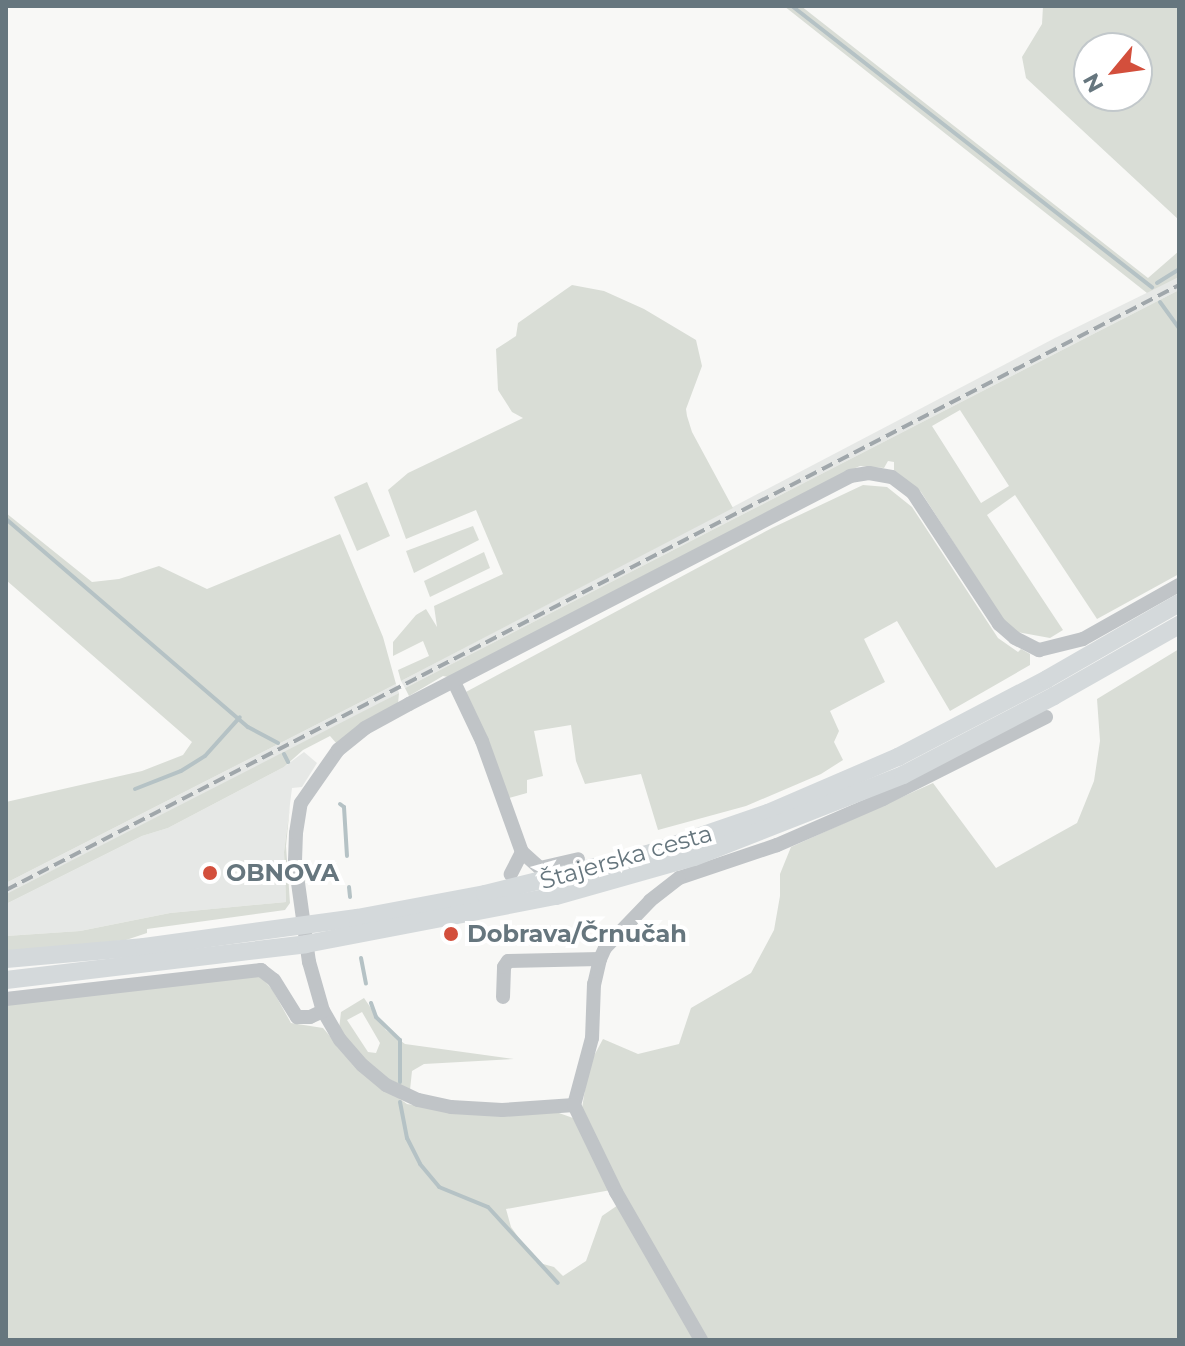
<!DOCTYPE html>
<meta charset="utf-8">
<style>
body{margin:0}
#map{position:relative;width:1185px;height:1346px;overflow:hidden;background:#f8f8f6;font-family:Montserrat,sans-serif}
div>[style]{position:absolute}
.built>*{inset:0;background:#e6e8e6}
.green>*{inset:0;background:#d9ddd6}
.stream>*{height:4px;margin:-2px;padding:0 2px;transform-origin:2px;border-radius:2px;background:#b5c2c5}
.minor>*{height:14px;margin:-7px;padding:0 7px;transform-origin:7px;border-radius:7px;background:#c0c4c7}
.major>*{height:18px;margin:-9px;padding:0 9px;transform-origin:9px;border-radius:9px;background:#d4d9db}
.rail>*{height:4px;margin-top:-2px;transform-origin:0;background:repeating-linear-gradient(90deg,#a0a7ab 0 12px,transparent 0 18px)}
.dots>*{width:22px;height:22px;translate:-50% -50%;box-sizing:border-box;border:4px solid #fff;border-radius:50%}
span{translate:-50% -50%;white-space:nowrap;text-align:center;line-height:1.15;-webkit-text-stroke:8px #fff;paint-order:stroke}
.street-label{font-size:24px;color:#66767e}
.poi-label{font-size:24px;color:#66767e;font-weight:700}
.left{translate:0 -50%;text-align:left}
.frame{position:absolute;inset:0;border:8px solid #66767e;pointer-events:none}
.north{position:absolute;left:1073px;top:32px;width:80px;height:80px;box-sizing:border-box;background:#fff;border:2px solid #c2c8cb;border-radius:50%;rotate:241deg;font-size:22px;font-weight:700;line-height:32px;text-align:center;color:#66767e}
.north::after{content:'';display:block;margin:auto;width:28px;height:36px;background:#d34f3c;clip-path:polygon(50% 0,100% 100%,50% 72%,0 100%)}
</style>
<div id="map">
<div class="built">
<div style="clip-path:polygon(1179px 277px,1179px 290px,405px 688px,401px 681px,1055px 338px)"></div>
<div style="clip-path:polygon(396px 684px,399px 693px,341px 725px,6px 894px,6px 883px)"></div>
<div style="clip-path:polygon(304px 752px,317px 763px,302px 787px,292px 788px,284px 852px,286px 902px,170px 913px,80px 931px,6px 936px,6px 904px,142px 836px,168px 828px,284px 767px)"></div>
</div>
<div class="green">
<div style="clip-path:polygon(784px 6px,801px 6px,1148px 278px,1179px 251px,1179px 277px,1147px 293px)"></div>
<div style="clip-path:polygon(evenodd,1043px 6px,1179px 6px,1179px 220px,1026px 78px,1022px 57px,1042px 24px,1043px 6px,1089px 48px,1137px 48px,1137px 96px,1089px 96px,1089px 48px)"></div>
<div style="clip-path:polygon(572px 285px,604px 291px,644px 309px,696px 340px,702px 366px,686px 409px,687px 416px,692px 432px,733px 508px,401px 681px,398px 670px,429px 656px,423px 641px,393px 656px,393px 642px,416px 615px,426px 609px,437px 627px,434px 606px,503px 574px,476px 510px,406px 539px,388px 490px,408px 473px,523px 418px,512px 412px,498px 390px,496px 349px,516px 336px,518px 323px)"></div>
<div style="clip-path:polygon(evenodd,1179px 290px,1179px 574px,1097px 619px,1015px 495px,987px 515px,1063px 630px,1050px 638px,1017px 632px,1006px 624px,921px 492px,894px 470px,894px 462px,888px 461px,884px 468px,860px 466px,841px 474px,448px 677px,443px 676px,409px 696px,405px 688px,1179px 290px,960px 410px,1009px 486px,981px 503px,932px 426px,960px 410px)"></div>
<div style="clip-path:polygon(367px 482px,390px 536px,357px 551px,334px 497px)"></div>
<div style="clip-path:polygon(863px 485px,887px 487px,912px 507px,998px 638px,1018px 652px,1021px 649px,1030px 654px,1030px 665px,950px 711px,897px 621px,864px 639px,885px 682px,830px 711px,839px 731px,834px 742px,843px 760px,821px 774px,746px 806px,658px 830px,641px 774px,585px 784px,576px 761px,571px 725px,534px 731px,543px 776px,527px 780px,527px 793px,509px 798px,464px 693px,772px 528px)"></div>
<div style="clip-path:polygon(6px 513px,92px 582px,119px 579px,159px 566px,207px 589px,340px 534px,383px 637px,396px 684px,6px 883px,6px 802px,142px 771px,183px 755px,192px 742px,6px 580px)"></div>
<div style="clip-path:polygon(473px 526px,479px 540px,414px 573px,406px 551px)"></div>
<div style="clip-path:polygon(484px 552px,490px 568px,430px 597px,424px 581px)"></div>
<div style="clip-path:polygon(1179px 649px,1179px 1340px,706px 1340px,609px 1169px,582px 1108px,589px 1065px,603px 1039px,638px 1054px,679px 1044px,691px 1008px,751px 973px,774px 930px,780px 896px,780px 874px,791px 847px,933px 783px,996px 868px,1077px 823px,1094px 781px,1100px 741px,1097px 699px)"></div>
<div style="clip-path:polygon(399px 693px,398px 704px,337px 744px,330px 736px,303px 750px,284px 767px,168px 828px,142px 836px,6px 904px,6px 894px)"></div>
<div style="clip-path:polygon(290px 805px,286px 846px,290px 903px,285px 910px,147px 929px,147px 933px,126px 940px,6px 952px,6px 936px,80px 931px,170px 913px,286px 902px,284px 852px)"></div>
<div style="clip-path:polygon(260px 976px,272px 989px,291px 1023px,323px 1028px,357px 1068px,407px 1104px,463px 1113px,559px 1113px,573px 1118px,611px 1190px,506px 1209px,511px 1227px,536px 1262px,554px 1267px,563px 1276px,586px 1261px,602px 1216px,621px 1203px,698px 1340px,6px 1340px,6px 1004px)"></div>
<div style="clip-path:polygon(evenodd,364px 998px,386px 1030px,405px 1044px,514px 1059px,424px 1064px,412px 1071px,410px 1090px,387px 1078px,359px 1054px,339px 1029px,341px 1012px,364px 998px,362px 1012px,380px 1043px,376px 1053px,368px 1052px,347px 1020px,362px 1012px)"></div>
</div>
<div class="stream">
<div style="left:792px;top:6px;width:457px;rotate:38deg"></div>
<div style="left:1157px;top:283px;width:26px;rotate:-32deg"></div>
<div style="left:1160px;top:302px;width:32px;rotate:54deg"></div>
<div style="left:6px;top:519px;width:319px;rotate:40.7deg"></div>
<div style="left:248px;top:727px;width:34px;rotate:28deg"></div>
<div style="left:284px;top:754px;width:9px;rotate:63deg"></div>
<div style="left:135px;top:789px;width:49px;rotate:-21.4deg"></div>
<div style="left:181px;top:771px;width:28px;rotate:-32deg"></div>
<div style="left:205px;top:756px;width:52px;rotate:-48.1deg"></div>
<div style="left:340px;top:804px;width:5px;rotate:37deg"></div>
<div style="left:344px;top:807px;width:49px;rotate:86.5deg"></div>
<div style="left:349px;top:887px;width:10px;rotate:84deg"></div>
<div style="left:361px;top:958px;width:26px;rotate:79deg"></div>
<div style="left:371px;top:1003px;width:15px;rotate:70deg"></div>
<div style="left:376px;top:1017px;width:33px;rotate:44deg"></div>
<div style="left:400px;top:1040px;width:42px;rotate:90deg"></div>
<div style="left:400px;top:1102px;width:37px;rotate:79deg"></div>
<div style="left:407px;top:1138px;width:29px;rotate:63deg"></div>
<div style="left:420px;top:1164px;width:30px;rotate:50deg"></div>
<div style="left:439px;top:1187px;width:53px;rotate:22.2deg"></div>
<div style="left:488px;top:1207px;width:103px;rotate:47.4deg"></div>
</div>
<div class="minor">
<div style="left:454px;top:682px;width:65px;rotate:64.6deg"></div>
<div style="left:482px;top:741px;width:118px;rotate:70.2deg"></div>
<div style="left:522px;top:852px;width:25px;rotate:117deg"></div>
<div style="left:1046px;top:717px;width:182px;rotate:153.3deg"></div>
<div style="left:883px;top:799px;width:116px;rotate:156.5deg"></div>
<div style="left:777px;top:845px;width:103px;rotate:161.4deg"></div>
<div style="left:679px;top:878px;width:37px;rotate:142deg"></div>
<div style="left:650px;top:901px;width:65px;rotate:133.8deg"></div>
<div style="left:605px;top:948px;width:12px;rotate:114deg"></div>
<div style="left:600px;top:959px;width:26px;rotate:103deg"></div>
<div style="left:594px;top:984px;width:54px;rotate:92.1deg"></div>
<div style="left:592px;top:1038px;width:69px;rotate:105deg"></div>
<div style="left:574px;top:1105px;width:72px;rotate:176deg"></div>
<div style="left:502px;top:1110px;width:51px;rotate:-176.6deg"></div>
<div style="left:451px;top:1107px;width:34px;rotate:-168deg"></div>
<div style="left:418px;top:1100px;width:35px;rotate:-155deg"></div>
<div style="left:386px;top:1085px;width:31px;rotate:-140deg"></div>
<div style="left:362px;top:1065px;width:33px;rotate:-131deg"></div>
<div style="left:340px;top:1040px;width:34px;rotate:-120deg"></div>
<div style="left:323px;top:1011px;width:51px;rotate:-105.9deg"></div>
<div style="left:309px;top:962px;width:102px;rotate:-97.9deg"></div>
<div style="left:295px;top:861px;width:28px;rotate:-88deg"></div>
<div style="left:296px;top:833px;width:30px;rotate:-81deg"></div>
<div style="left:301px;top:803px;width:65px;rotate:-55.1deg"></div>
<div style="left:338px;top:750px;width:35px;rotate:-39deg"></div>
<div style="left:365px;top:728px;width:50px;rotate:-28.6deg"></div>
<div style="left:409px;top:704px;width:496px;rotate:-27.3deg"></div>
<div style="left:850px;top:476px;width:19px;rotate:-9deg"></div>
<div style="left:869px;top:473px;width:23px;rotate:10deg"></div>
<div style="left:892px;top:477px;width:26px;rotate:37deg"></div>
<div style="left:913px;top:493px;width:157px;rotate:56.7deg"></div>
<div style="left:999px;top:624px;width:21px;rotate:41deg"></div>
<div style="left:1015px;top:638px;width:27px;rotate:27deg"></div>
<div style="left:1039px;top:650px;width:45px;rotate:-14deg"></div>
<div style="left:1083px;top:639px;width:110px;rotate:-29.4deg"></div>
<div style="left:522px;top:852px;width:24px;rotate:42deg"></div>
<div style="left:540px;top:868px;width:39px;rotate:-13deg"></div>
<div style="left:503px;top:997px;width:30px;rotate:-88deg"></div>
<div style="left:504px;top:967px;width:7px;rotate:-56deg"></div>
<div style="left:508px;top:961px;width:92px;rotate:-1.2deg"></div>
<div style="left:6px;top:999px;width:257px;rotate:-6.5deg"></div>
<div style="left:261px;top:970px;width:16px;rotate:38deg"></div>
<div style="left:274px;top:980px;width:44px;rotate:58.1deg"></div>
<div style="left:297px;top:1017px;width:13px"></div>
<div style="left:310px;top:1017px;width:14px;rotate:-25deg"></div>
<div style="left:574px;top:1105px;width:97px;rotate:64.2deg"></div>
<div style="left:616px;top:1192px;width:171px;rotate:60.1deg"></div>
</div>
<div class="major">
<div style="left:6px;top:959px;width:139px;rotate:-5deg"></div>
<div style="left:144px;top:947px;width:215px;rotate:-7.8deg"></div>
<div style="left:357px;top:918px;width:130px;rotate:-10.6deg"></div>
<div style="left:485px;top:894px;width:171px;rotate:-13.9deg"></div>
<div style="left:651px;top:853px;width:124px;rotate:-18.9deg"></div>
<div style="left:768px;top:813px;width:142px;rotate:-23.3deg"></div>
<div style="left:898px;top:757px;width:168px;rotate:-27.6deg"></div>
<div style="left:1047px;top:679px;width:152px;rotate:-29.9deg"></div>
<div style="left:6px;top:980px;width:302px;rotate:-6.8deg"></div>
<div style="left:306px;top:944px;width:255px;rotate:-10.9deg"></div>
<div style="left:556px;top:896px;width:143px;rotate:-15.8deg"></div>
<div style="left:694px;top:857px;width:225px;rotate:-21.4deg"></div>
<div style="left:903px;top:775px;width:170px;rotate:-27.6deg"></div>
<div style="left:1054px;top:696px;width:144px;rotate:-29.6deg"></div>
</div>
<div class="rail">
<div style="left:6px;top:890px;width:1320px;rotate:-27.28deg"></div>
</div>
<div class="dots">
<div style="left:210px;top:873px;background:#d34f3c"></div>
<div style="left:451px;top:934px;background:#d34f3c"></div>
</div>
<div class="street-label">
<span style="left:626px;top:857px;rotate:-16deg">Štajerska cesta</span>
</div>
<div class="poi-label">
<span class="left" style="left:226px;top:873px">OBNOVA</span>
<span class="left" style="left:467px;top:934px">Dobrava/Črnučah</span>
</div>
<div class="frame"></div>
<div class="north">N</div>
</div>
